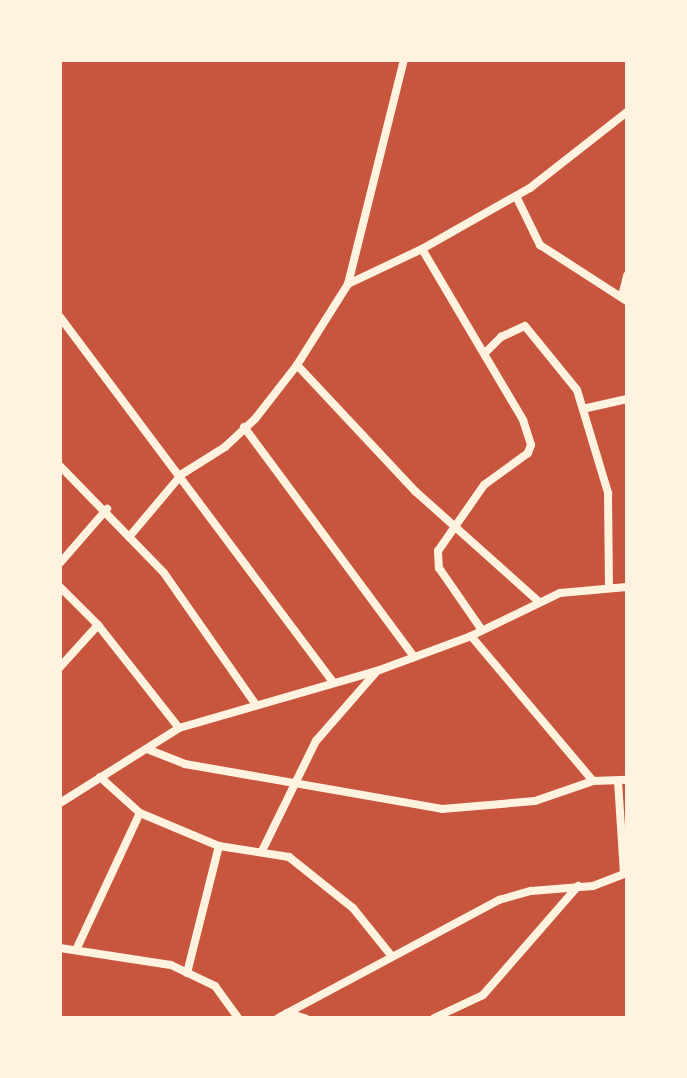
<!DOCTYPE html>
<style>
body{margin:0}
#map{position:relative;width:687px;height:1078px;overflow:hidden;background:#c8553d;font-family:"Times New Roman",serif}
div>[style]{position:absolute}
.minor>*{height:8px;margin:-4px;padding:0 4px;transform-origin:4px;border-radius:4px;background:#fff3e0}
span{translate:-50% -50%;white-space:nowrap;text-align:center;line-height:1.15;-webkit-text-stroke:8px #fff3e0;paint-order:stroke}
.frame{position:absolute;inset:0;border:62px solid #fff3e0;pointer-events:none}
</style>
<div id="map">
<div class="minor">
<div style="left:516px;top:196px;width:55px;rotate:63.9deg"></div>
<div style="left:540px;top:245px;width:103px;rotate:32.8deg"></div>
<div style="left:422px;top:249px;width:199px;rotate:59.4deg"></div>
<div style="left:523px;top:420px;width:26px;rotate:72deg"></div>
<div style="left:531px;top:445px;width:9px;rotate:111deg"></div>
<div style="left:528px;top:453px;width:54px;rotate:144deg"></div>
<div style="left:484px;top:485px;width:80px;rotate:124.9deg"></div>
<div style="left:438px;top:551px;width:17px;rotate:87deg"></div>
<div style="left:439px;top:568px;width:75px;rotate:55.3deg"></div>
<div style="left:348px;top:284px;width:82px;rotate:-25.3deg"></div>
<div style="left:422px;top:249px;width:124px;rotate:-29.5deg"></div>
<div style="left:530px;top:188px;width:123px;rotate:-38.1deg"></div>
<div style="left:622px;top:296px;width:21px;rotate:-76deg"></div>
<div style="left:60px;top:317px;width:454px;rotate:53.2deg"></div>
<div style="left:485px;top:353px;width:23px;rotate:-45deg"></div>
<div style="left:501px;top:337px;width:26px;rotate:-25deg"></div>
<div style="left:525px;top:326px;width:82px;rotate:50.9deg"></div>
<div style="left:577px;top:390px;width:108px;rotate:73.2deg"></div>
<div style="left:608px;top:493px;width:93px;rotate:89.4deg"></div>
<div style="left:297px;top:365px;width:173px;rotate:46.9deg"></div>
<div style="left:415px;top:491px;width:165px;rotate:41.8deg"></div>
<div style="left:587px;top:408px;width:41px;rotate:-12.7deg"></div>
<div style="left:244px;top:427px;width:286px;rotate:53.5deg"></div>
<div style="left:60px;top:466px;width:149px;rotate:45.8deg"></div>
<div style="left:164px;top:573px;width:161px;rotate:55.1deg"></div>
<div style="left:129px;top:537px;width:82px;rotate:-49.9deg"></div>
<div style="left:182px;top:474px;width:51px;rotate:-32.1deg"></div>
<div style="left:225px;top:447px;width:41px;rotate:-43deg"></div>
<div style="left:255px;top:419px;width:68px;rotate:-52.1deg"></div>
<div style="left:297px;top:365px;width:96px;rotate:-57.8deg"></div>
<div style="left:348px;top:284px;width:231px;rotate:-76deg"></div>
<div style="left:60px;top:563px;width:72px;rotate:-49deg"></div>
<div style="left:60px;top:587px;width:54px;rotate:45deg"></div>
<div style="left:98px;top:625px;width:57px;rotate:132.1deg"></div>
<div style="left:98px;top:625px;width:131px;rotate:51.8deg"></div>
<div style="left:471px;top:636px;width:189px;rotate:49.9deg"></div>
<div style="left:593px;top:781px;width:34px;rotate:-2deg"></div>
<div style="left:147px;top:749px;width:41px;rotate:21.5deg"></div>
<div style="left:185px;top:764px;width:261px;rotate:9.9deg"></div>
<div style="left:442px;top:809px;width:93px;rotate:-4.9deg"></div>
<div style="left:535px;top:801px;width:61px;rotate:-19deg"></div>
<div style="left:100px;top:777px;width:54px;rotate:42deg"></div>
<div style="left:140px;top:813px;width:86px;rotate:22.7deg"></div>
<div style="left:219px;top:846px;width:71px;rotate:8.9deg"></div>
<div style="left:289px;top:857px;width:82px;rotate:38.6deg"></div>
<div style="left:353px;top:908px;width:59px;rotate:51.2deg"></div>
<div style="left:618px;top:781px;width:93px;rotate:86.3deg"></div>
<div style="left:60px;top:803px;width:141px;rotate:-32.2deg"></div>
<div style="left:179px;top:728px;width:206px;rotate:-16.1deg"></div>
<div style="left:377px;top:671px;width:100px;rotate:-20.4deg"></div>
<div style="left:471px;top:636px;width:99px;rotate:-25.8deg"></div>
<div style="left:560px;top:593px;width:67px;rotate:-5.1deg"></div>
<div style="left:262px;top:851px;width:123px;rotate:-63.9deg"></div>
<div style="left:316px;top:741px;width:93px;rotate:-48.9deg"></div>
<div style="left:60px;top:948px;width:112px;rotate:8.7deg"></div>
<div style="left:171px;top:965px;width:49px;rotate:25.5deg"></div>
<div style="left:215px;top:986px;width:39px;rotate:54deg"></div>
<div style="left:76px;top:950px;width:151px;rotate:-65deg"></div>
<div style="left:187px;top:973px;width:131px;rotate:-75.9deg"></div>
<div style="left:287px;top:1013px;width:19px;rotate:16deg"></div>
<div style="left:278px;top:1018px;width:251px;rotate:-28.1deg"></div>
<div style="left:499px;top:900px;width:33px;rotate:-16deg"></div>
<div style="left:531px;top:891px;width:62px;rotate:-4.6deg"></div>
<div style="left:593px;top:886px;width:36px;rotate:-21deg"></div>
<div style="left:434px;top:1018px;width:54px;rotate:-25.1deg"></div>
<div style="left:483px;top:995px;width:145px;rotate:-48.9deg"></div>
</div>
<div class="frame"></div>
</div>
